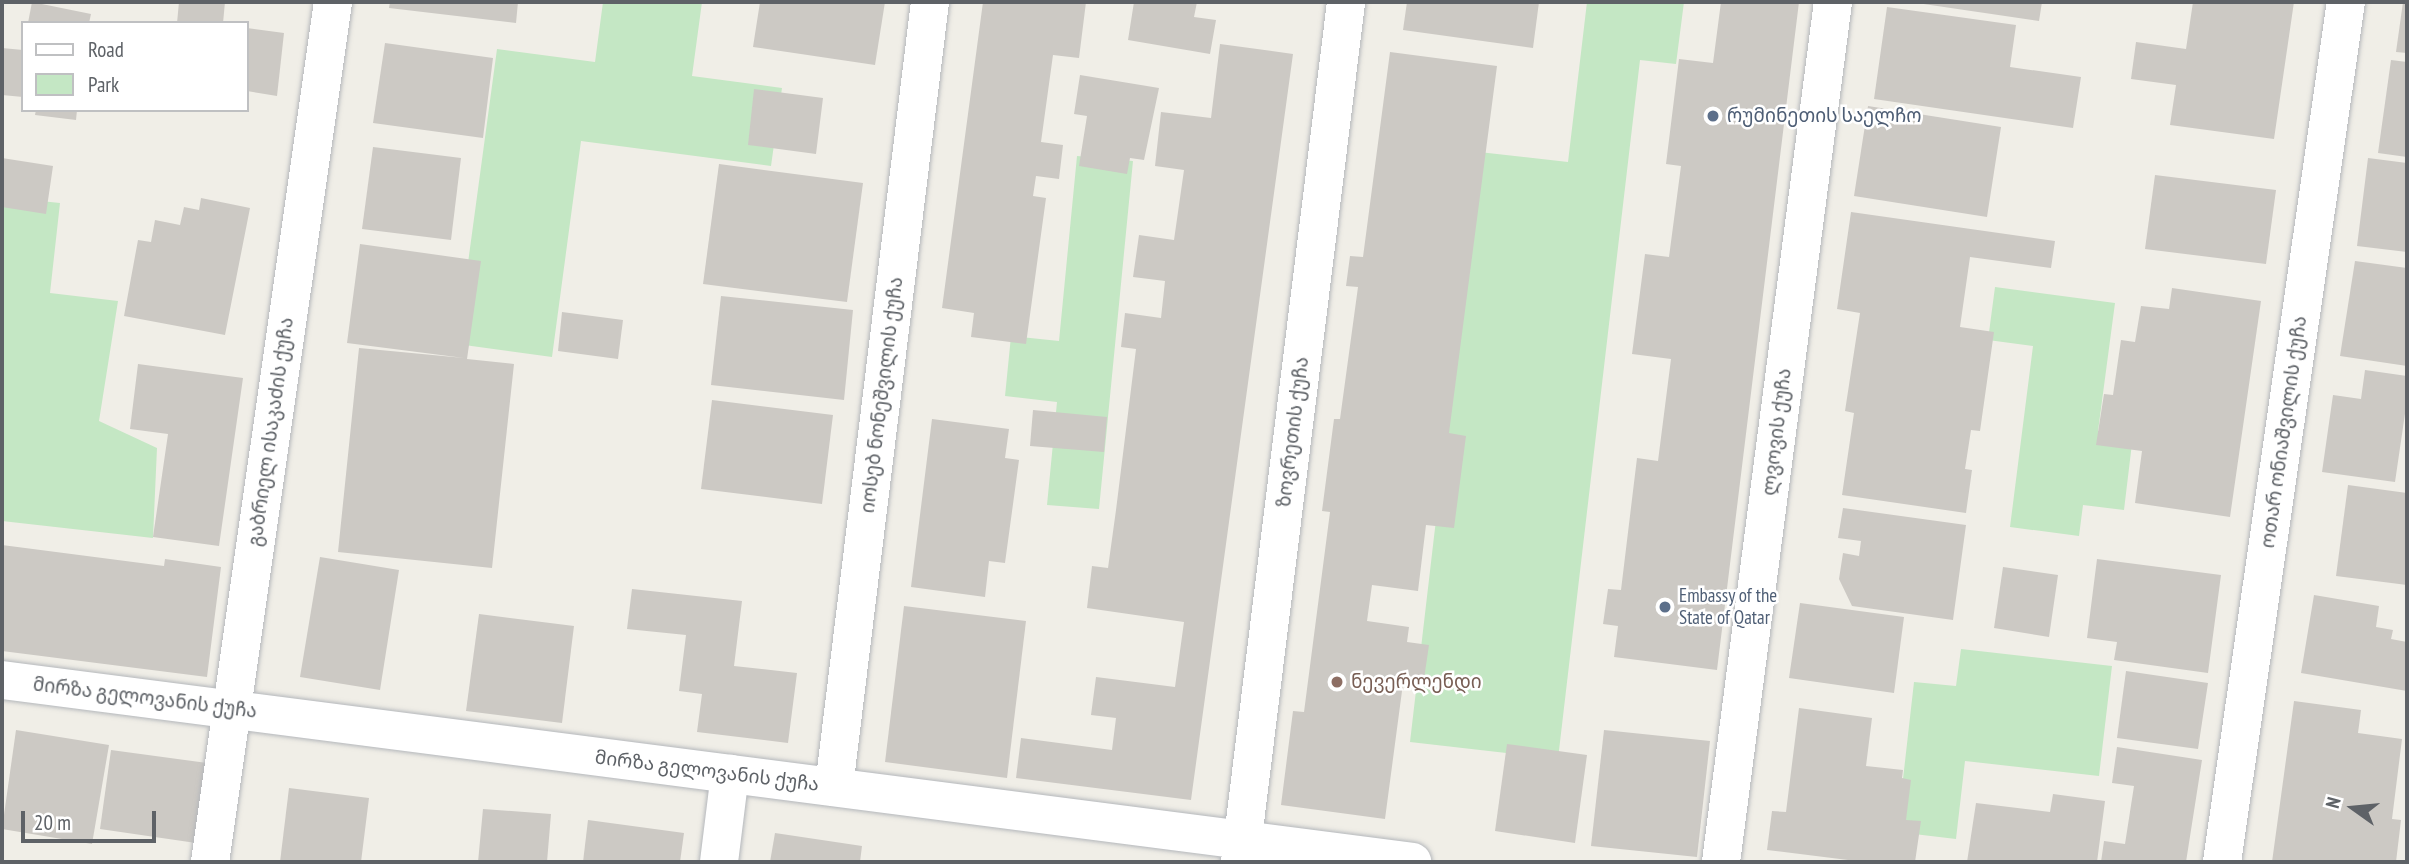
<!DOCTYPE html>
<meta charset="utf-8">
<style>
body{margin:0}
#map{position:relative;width:2409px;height:864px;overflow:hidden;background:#f0eee7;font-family:"PT Sans Narrow","Noto Sans Georgian",sans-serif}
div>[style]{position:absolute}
.green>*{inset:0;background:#c4e7c4}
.building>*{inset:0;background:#ccc9c4}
.roads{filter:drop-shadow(0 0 2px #b4b7bb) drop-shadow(0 0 2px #b4b7bb)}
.minor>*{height:38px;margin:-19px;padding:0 19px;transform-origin:19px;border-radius:19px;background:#fff}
.dots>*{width:19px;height:19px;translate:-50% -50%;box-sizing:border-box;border:4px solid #fff;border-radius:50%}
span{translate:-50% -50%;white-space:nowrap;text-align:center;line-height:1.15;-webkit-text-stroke:5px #fff;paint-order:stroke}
.service-label{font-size:19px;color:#4e5e75}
.left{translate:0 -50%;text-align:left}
.street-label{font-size:19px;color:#5e6267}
.education-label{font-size:19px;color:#785e54}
.frame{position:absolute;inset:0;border:4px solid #5e6267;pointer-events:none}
.legend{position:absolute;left:21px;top:21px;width:228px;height:91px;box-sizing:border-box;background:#fff;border:2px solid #bfc0c2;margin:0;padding:9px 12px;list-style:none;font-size:21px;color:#5e6267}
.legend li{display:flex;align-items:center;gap:14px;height:35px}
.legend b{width:35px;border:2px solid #bfc0c2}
.north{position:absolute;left:2318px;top:773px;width:70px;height:70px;-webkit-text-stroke:5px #fff;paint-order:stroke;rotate:285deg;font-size:19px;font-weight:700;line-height:28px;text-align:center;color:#5e6267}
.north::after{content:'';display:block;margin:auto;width:24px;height:32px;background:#5e6267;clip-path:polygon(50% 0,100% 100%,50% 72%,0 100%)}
.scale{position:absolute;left:21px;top:811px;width:135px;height:32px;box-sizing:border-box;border:4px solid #5e6267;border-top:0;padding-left:9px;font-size:21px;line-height:24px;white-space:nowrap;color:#5e6267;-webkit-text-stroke:5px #fff;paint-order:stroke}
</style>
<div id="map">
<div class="green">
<div style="clip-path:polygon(603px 2px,702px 2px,692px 76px,782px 88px,771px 166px,581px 141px,552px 357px,457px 344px,497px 49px,595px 62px)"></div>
<div style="clip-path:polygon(1587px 2px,1684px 2px,1676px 64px,1640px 60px,1558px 759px,1410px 742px,1479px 152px,1568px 162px)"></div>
<div style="clip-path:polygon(1077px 156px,1133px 161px,1099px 509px,1047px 505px,1057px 402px,1005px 396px,1011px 336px,1059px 341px)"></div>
<div style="clip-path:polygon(2px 197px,60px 203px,50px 293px,118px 301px,99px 421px,157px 448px,153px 538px,2px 521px)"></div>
<div style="clip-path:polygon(1995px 287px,2115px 303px,2098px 431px,2133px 435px,2124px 510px,2083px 505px,2079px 536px,2010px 527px,2033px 346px,1988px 340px)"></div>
<div style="clip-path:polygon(1961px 649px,2112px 666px,2099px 776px,1965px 761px,1956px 839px,1897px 832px,1914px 682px,1956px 686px)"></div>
</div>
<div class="building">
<div style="clip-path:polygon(32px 2px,91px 14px,89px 23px,28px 23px)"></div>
<div style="clip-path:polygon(179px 2px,225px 2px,223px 23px,177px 23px)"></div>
<div style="clip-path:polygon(390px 2px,518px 2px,516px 23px,389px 8px)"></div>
<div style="clip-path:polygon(760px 2px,885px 2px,875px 65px,753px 47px)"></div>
<div style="clip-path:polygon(983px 2px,1086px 2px,1079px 58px,1053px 55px,1041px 142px,1063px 145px,1059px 179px,1036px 176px,1033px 196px,1046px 198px,1026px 344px,971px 337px,974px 313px,942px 308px)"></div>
<div style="clip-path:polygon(1134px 2px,1197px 2px,1194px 17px,1216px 20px,1210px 54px,1128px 40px)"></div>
<div style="clip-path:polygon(1407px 2px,1539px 2px,1533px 48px,1403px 30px)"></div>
<div style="clip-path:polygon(1721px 2px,1799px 2px,1717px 670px,1614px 657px,1618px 626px,1603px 624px,1608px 589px,1621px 590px,1637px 458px,1658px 461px,1671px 359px,1632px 354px,1645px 254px,1669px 257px,1681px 166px,1666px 164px,1679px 59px,1713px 63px)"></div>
<div style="clip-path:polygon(1910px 2px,2042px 2px,2039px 21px)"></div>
<div style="clip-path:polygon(2193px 2px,2294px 2px,2274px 139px,2170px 125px,2176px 85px,2131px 79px,2136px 42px,2186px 49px)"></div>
<div style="clip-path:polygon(2403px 2px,2407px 2px,2407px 53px,2396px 52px)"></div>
<div style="clip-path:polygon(1887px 7px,2016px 25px,2010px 67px,2081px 77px,2073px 128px,1874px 99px)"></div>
<div style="clip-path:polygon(247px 28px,284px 33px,277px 96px,247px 91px)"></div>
<div style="clip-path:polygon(385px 43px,493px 58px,483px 138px,373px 123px)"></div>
<div style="clip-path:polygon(1220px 44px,1293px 54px,1191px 800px,1016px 778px,1021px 738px,1112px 750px,1116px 718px,1091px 715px,1096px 677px,1175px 687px,1184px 622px,1087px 608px,1092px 566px,1108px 568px,1116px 510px,1136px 349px,1121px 347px,1125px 313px,1161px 318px,1165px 281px,1133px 277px,1139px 235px,1174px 240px,1184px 170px,1155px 166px,1161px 112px,1211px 118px)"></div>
<div style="clip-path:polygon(2px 48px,23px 50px,23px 97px,2px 95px)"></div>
<div style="clip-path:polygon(1390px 52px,1497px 66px,1449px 433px,1466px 436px,1454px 528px,1426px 525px,1418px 591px,1372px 585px,1367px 621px,1409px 627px,1407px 642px,1429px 645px,1424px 679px,1404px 676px,1385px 819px,1281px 805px,1293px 711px,1304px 712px,1330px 512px,1322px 511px,1334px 419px,1340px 419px,1358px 287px,1346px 286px,1350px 256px,1363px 257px)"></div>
<div style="clip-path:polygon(2391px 60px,2407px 62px,2407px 157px,2378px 153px)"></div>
<div style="clip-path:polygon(1080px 75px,1159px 88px,1144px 160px,1130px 158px,1127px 174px,1079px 166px,1087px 116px,1074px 114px)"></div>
<div style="clip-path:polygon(754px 89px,823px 98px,816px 154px,748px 145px)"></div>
<div style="clip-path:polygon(1868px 106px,2001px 127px,1987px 217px,1854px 196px)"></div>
<div style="clip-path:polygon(36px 110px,77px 110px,76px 120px,35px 115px)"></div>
<div style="clip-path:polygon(373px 147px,461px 158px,451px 240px,362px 229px)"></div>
<div style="clip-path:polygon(2px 158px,53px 166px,46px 214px,2px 207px)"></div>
<div style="clip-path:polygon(2368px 158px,2407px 163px,2407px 252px,2357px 246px)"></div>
<div style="clip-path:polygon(719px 164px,863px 183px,847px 302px,703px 284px)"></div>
<div style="clip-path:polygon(2155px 175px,2276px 190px,2266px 264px,2145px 249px)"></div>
<div style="clip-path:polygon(201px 198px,250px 208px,225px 335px,124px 316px,138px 240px,151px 242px,155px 220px,180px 225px,184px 207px,199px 210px)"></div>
<div style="clip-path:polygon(1851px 212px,2055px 241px,2051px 268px,1970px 257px,1960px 327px,1994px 332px,1980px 431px,1971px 430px,1965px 469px,1972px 470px,1966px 513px,1842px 495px,1854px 413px,1845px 411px,1860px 313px,1837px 309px)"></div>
<div style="clip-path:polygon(360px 244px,481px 261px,467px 359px,514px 364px,492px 568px,338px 552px,359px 348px,464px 358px,347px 343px)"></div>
<div style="clip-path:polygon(2355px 261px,2407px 268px,2407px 366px,2340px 356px)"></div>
<div style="clip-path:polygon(2172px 288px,2261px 301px,2230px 517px,2135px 503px,2142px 451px,2096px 445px,2104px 394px,2113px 395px,2121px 340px,2135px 342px,2141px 306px,2169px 309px)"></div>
<div style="clip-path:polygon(721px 296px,853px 310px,844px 400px,711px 385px)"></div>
<div style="clip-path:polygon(562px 312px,623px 320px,618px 359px,558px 351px)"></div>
<div style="clip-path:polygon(138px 364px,243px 378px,219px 546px,153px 537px,168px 434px,130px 429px)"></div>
<div style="clip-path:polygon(2365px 370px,2407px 376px,2407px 400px,2395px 482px,2322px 472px,2333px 395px,2361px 399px)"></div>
<div style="clip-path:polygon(712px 400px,833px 415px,822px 504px,701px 489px)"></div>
<div style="clip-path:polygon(1033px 410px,1107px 417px,1104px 452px,1030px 446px)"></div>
<div style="clip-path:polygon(932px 419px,1009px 429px,1005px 458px,1019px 460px,1005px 563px,989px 561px,985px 597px,911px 587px)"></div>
<div style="clip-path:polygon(2348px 485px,2407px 493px,2407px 585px,2336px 576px)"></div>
<div style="clip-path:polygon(1843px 508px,1966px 525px,1953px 620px,1852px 606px,1839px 579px,1843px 553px,1859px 556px,1861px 541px,1838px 538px)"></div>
<div style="clip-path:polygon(2px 545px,164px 566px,165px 559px,221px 567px,207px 677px,2px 651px)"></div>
<div style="clip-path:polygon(320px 557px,399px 570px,380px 690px,300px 677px)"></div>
<div style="clip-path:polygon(2097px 559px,2221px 575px,2208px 673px,2114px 660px,2117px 642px,2087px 638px)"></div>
<div style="clip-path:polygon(2003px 567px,2058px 575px,2049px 637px,1994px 628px)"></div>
<div style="clip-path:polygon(632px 589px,742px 601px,734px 666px,797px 673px,788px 743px,697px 732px,702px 694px,679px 691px,686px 635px,627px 629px)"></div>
<div style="clip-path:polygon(2314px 595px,2379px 606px,2376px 627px,2393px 630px,2391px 639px,2407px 642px,2407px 691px,2301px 673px)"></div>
<div style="clip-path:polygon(1800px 603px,1904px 617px,1894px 693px,1789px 678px)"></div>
<div style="clip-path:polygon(904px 606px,1026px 621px,1007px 778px,885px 762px)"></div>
<div style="clip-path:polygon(479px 614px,574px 626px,562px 723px,466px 711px)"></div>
<div style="clip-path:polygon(2126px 671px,2208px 683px,2198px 749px,2117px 738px)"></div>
<div style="clip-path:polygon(2294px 701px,2361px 710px,2358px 733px,2402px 739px,2392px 819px,2401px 820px,2396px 862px,2272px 862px)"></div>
<div style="clip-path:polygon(1799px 708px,1872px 718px,1866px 766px,1903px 770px,1902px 778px,1911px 780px,1906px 820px,1921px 821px,1915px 862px,1864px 862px,1767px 850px,1772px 811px,1786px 812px)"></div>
<div style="clip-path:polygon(16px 730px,109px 745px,92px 844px,2px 829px)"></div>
<div style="clip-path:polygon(1604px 730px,1710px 741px,1697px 857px,1591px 846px)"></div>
<div style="clip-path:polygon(1507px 744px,1587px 755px,1575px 843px,1495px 831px)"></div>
<div style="clip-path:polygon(2117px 747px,2202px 760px,2186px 862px,2101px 862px,2104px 841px,2125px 844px,2134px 786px,2112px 783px)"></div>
<div style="clip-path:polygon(111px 750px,207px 763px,196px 843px,100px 829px)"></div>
<div style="clip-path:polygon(289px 788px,369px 798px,361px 862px,280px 862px)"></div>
<div style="clip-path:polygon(2053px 794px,2105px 801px,2097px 862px,1967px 862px,1976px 803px,2050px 812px)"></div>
<div style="clip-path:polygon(483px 809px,551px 814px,547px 862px,478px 862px)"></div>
<div style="clip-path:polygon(588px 820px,684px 833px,680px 862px,583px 862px)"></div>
<div style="clip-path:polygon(775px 833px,862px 846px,860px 862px,770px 862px)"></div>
</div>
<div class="roads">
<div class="minor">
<div style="left:2px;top:680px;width:1422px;rotate:7.35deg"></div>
<div style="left:834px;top:787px;width:791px;rotate:-83.03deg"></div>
<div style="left:210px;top:862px;width:869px;rotate:-81.86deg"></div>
<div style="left:719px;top:862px;width:89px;rotate:-82.9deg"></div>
<div style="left:1240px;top:862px;width:867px;rotate:-82.97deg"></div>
<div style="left:1721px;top:862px;width:867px;rotate:-82.58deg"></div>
<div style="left:2222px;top:862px;width:869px;rotate:-81.8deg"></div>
</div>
</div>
<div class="dots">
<div style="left:1713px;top:116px;background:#5c6f8a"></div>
<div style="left:1665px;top:607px;background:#5c6f8a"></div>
<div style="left:1337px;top:682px;background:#8d6e63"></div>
</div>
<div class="service-label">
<span class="left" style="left:1727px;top:116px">რუმინეთის საელჩო</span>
<span class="left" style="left:1679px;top:607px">Embassy of the<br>State of Qatar</span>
</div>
<div class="street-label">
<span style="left:882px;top:395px;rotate:-83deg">იოსებ ნონეშვილის ქუჩა</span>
<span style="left:271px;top:432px;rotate:-82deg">გაბრიელ ისაკაძის ქუჩა</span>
<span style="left:1293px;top:432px;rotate:-83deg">ზოვრეთის ქუჩა</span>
<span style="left:1777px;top:432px;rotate:-83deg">ლვოვის ქუჩა</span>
<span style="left:2284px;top:432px;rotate:-82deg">ოთარ ონიაშვილის ქუჩა</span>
<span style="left:145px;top:698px;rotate:7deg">მირზა გელოვანის ქუჩა</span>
<span style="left:707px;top:771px;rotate:7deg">მირზა გელოვანის ქუჩა</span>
</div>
<div class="education-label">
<span class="left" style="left:1351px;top:682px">ნევერლენდი</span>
</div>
<div class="frame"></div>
<ul class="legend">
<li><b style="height:9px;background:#fff"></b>Road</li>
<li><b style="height:19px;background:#c4e7c4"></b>Park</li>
</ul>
<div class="north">N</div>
<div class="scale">20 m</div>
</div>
